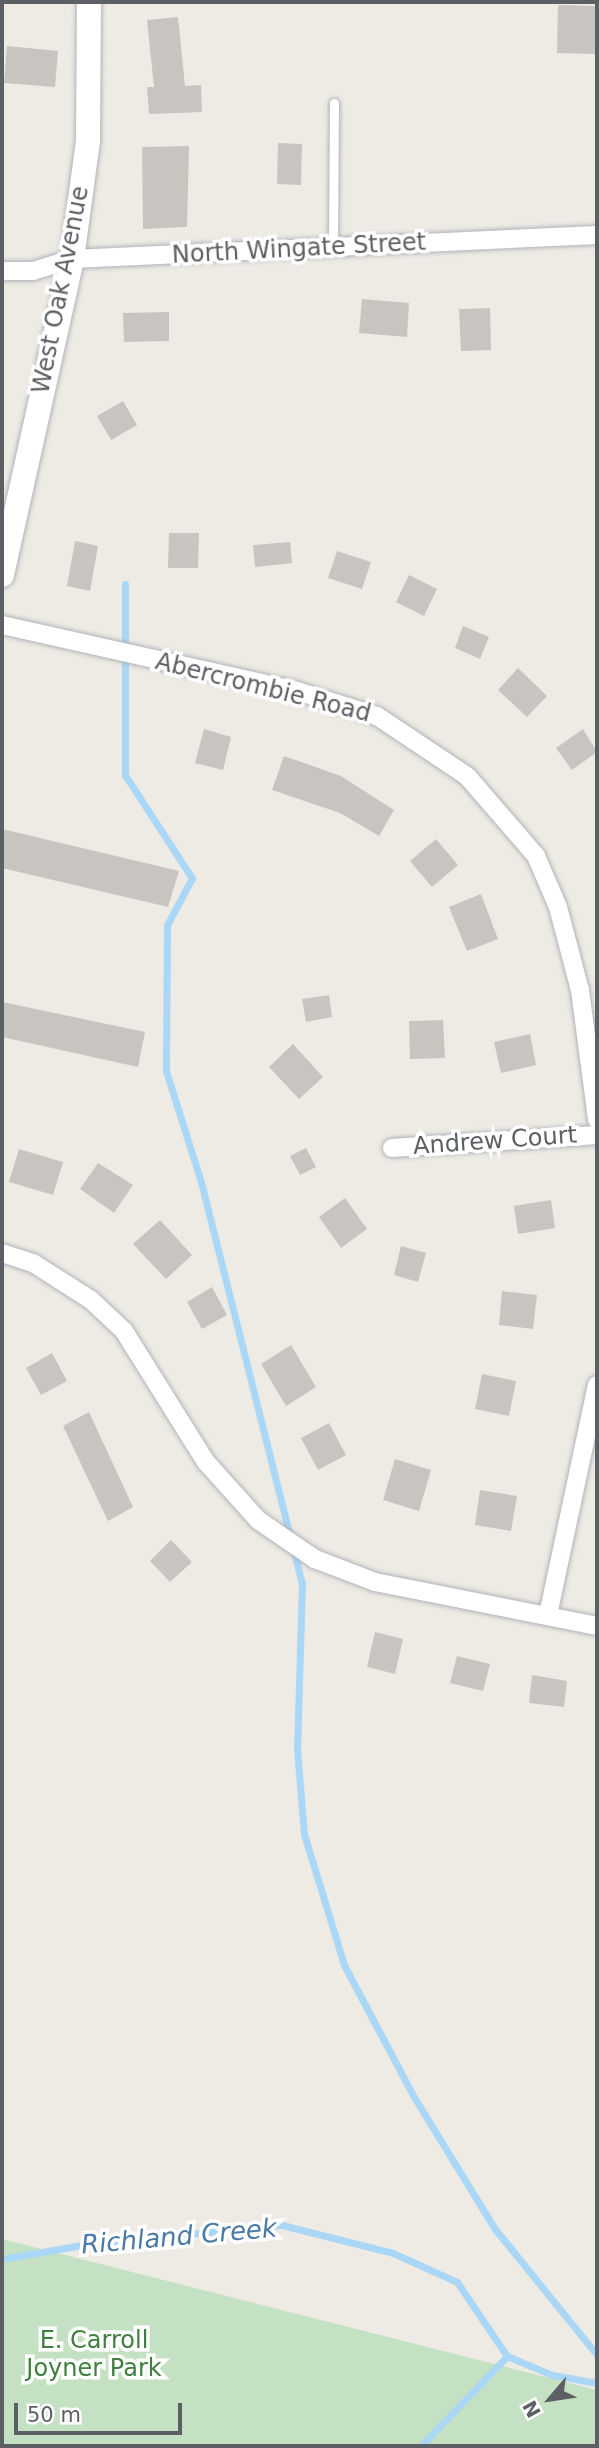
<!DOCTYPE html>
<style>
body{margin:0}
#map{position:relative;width:599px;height:2448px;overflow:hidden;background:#edebe4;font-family:"DejaVu Sans",sans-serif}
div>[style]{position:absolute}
.green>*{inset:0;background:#c4e2c3}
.stream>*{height:7px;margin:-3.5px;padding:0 3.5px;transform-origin:3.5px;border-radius:3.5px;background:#abd7f6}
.building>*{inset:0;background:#c8c5c0}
.roads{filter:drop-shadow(0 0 2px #b1b4b8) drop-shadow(0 0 2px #b1b4b8)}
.lane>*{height:9px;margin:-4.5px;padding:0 4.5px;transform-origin:4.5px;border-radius:4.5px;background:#fff}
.street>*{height:18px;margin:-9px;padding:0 9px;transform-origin:9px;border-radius:9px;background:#fff}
.secondary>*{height:24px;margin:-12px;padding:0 12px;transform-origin:12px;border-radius:12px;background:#fff}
span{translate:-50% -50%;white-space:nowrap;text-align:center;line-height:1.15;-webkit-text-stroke:7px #fff;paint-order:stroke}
.street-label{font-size:24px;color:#5c5f63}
.park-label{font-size:24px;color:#3e803f}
.water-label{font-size:26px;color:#4a79a6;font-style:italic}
.frame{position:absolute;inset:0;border:4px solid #5c5f63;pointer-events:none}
.north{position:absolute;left:515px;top:2364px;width:70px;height:70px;-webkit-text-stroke:5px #fff;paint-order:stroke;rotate:241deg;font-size:19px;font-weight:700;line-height:28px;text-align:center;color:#5c5f63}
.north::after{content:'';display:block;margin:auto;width:24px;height:32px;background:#5c5f63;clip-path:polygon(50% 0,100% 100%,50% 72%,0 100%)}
.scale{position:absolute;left:14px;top:2403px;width:168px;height:32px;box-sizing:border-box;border:4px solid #5c5f63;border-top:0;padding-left:9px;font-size:21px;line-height:24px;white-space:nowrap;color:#5c5f63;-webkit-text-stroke:5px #fff;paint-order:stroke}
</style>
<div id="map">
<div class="green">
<div style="clip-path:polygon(2px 2239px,597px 2390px,597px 2446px,2px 2446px)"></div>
</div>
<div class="stream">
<div style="left:125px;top:584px;width:191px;rotate:90deg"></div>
<div style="left:125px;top:775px;width:123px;rotate:57deg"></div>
<div style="left:192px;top:878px;width:53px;rotate:118deg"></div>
<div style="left:167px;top:925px;width:146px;rotate:90.4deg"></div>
<div style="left:166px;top:1071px;width:116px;rotate:72.5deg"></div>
<div style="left:201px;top:1182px;width:414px;rotate:75.9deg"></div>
<div style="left:302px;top:1583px;width:166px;rotate:91.7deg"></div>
<div style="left:297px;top:1749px;width:85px;rotate:85.3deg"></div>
<div style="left:304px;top:1834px;width:137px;rotate:73deg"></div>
<div style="left:344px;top:1965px;width:149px;rotate:62.1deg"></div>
<div style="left:414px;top:2097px;width:155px;rotate:58.5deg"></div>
<div style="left:495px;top:2229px;width:162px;rotate:51deg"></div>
<div style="left:2px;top:2259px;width:93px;rotate:-9.9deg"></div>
<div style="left:94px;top:2243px;width:189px;rotate:-5.5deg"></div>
<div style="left:282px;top:2225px;width:114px;rotate:14.2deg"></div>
<div style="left:393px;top:2253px;width:70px;rotate:24.4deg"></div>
<div style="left:457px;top:2282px;width:89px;rotate:56deg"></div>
<div style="left:507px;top:2356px;width:49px;rotate:22.9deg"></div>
<div style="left:552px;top:2375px;width:46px;rotate:10.1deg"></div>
<div style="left:421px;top:2446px;width:124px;rotate:-46.3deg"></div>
</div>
<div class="building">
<div style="clip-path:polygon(558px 5px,597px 6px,597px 54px,557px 53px)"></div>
<div style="clip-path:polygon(178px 17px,185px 86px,201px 85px,202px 112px,149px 114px,147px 87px,154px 87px,147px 20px)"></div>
<div style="clip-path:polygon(7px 46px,58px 51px,55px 87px,4px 83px)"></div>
<div style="clip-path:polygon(278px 143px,302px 144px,301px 185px,277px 184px)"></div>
<div style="clip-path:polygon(189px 146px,187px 227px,143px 229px,142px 147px)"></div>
<div style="clip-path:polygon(362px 299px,409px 303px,407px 337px,359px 333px)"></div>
<div style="clip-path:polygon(490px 308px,491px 350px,461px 351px,459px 309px)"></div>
<div style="clip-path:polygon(169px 312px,169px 341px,124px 342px,123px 313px)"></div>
<div style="clip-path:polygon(123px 401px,137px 425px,111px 440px,97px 416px)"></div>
<div style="clip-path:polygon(169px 533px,199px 533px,198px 568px,168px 568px)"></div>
<div style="clip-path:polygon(75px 541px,98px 546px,90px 591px,67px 586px)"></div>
<div style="clip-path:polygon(290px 542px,292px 563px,255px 567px,253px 545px)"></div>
<div style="clip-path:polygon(337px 551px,371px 562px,362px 589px,328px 578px)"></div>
<div style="clip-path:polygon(409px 575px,437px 589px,424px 616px,396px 602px)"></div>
<div style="clip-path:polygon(463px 626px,489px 637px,480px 659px,455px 648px)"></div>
<div style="clip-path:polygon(518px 668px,547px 696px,527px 717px,498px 690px)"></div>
<div style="clip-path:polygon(204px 729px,231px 737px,223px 770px,195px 763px)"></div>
<div style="clip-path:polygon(583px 729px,597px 752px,572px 770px,556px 748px)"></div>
<div style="clip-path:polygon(284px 756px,341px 776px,394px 810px,379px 836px,340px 813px,272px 790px)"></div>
<div style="clip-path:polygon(2px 829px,179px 871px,168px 907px,2px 868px)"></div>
<div style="clip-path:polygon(436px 839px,458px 865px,432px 887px,410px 861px)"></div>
<div style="clip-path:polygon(481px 894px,498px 939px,467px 951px,449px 907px)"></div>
<div style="clip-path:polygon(329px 995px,332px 1017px,306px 1022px,302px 999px)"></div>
<div style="clip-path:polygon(2px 1002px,145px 1032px,138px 1067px,2px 1037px)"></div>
<div style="clip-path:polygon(443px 1020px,445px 1058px,410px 1059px,409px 1021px)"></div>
<div style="clip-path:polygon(530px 1034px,536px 1065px,501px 1073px,494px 1042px)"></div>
<div style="clip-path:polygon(293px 1044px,323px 1077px,299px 1099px,269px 1067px)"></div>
<div style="clip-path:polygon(306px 1148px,316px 1167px,300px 1175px,290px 1156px)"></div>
<div style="clip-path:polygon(19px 1149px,63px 1162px,53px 1195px,9px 1182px)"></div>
<div style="clip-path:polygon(98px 1163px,133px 1185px,114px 1213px,80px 1189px)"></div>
<div style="clip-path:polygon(345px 1198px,367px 1229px,341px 1248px,319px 1217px)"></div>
<div style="clip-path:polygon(551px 1200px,555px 1228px,518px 1234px,514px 1206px)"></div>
<div style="clip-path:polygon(160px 1220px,192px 1255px,166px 1279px,133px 1244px)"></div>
<div style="clip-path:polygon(401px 1246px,426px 1253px,418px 1282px,394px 1275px)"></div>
<div style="clip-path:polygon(212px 1287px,227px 1315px,202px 1329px,187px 1302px)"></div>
<div style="clip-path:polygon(502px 1291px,537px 1295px,533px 1329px,499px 1325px)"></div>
<div style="clip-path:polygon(291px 1345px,316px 1387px,286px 1406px,261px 1364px)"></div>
<div style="clip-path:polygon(52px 1353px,67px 1381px,41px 1395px,26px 1368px)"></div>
<div style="clip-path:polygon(482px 1374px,516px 1381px,509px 1416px,475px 1409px)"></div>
<div style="clip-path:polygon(89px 1412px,133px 1507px,108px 1521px,63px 1426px)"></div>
<div style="clip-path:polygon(329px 1423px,346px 1455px,318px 1470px,301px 1438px)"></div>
<div style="clip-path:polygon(395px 1459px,431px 1470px,419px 1511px,383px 1500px)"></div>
<div style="clip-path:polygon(480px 1490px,517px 1496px,511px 1531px,475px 1525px)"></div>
<div style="clip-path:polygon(171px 1540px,192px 1562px,170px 1582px,150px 1561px)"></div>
<div style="clip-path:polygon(375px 1632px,403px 1639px,395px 1674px,367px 1667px)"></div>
<div style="clip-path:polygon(457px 1656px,490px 1664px,483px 1691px,450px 1683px)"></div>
<div style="clip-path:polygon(532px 1675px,567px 1681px,564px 1707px,529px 1703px)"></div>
</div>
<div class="roads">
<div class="lane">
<div style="left:333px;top:247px;width:144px;rotate:-89.6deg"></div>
</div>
<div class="street">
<div style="left:2px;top:271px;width:31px"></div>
<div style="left:33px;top:271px;width:41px;rotate:-17.1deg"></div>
<div style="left:72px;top:259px;width:526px;rotate:-2.62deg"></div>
<div style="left:2px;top:625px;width:302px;rotate:12.6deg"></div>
<div style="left:297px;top:691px;width:84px;rotate:17.4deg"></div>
<div style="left:377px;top:716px;width:108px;rotate:33.7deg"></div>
<div style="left:467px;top:776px;width:106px;rotate:49.2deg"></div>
<div style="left:536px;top:856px;width:56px;rotate:66.7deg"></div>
<div style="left:558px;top:907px;width:86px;rotate:75.2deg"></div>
<div style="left:580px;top:990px;width:131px;rotate:82.5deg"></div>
<div style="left:392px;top:1148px;width:205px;rotate:-3.6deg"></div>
<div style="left:2px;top:1253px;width:33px;rotate:18deg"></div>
<div style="left:33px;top:1263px;width:69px;rotate:32.5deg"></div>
<div style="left:91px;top:1300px;width:45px;rotate:43.2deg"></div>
<div style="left:124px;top:1331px;width:155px;rotate:58deg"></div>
<div style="left:206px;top:1462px;width:78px;rotate:48.1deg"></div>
<div style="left:258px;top:1520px;width:69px;rotate:34.4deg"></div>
<div style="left:315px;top:1559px;width:64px;rotate:21deg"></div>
<div style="left:375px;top:1582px;width:226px;rotate:11.2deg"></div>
<div style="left:548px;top:1615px;width:235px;rotate:-78deg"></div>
</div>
<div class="secondary">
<div style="left:2px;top:575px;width:324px;rotate:-77.5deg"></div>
<div style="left:72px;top:259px;width:119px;rotate:-82.3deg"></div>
<div style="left:88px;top:141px;width:139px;rotate:-89.6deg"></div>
</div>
</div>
<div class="street-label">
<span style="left:299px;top:249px;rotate:-3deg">North Wingate Street</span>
<span style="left:61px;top:290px;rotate:-79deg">West Oak Avenue</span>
<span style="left:263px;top:688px;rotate:14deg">Abercrombie Road</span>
<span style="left:495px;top:1141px;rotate:-4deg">Andrew Court</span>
</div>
<div class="park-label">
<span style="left:94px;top:2355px">E. Carroll<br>Joyner Park</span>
</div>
<div class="water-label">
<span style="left:179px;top:2237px;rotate:-5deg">Richland Creek</span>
</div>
<div class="frame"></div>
<div class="north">N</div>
<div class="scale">50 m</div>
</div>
